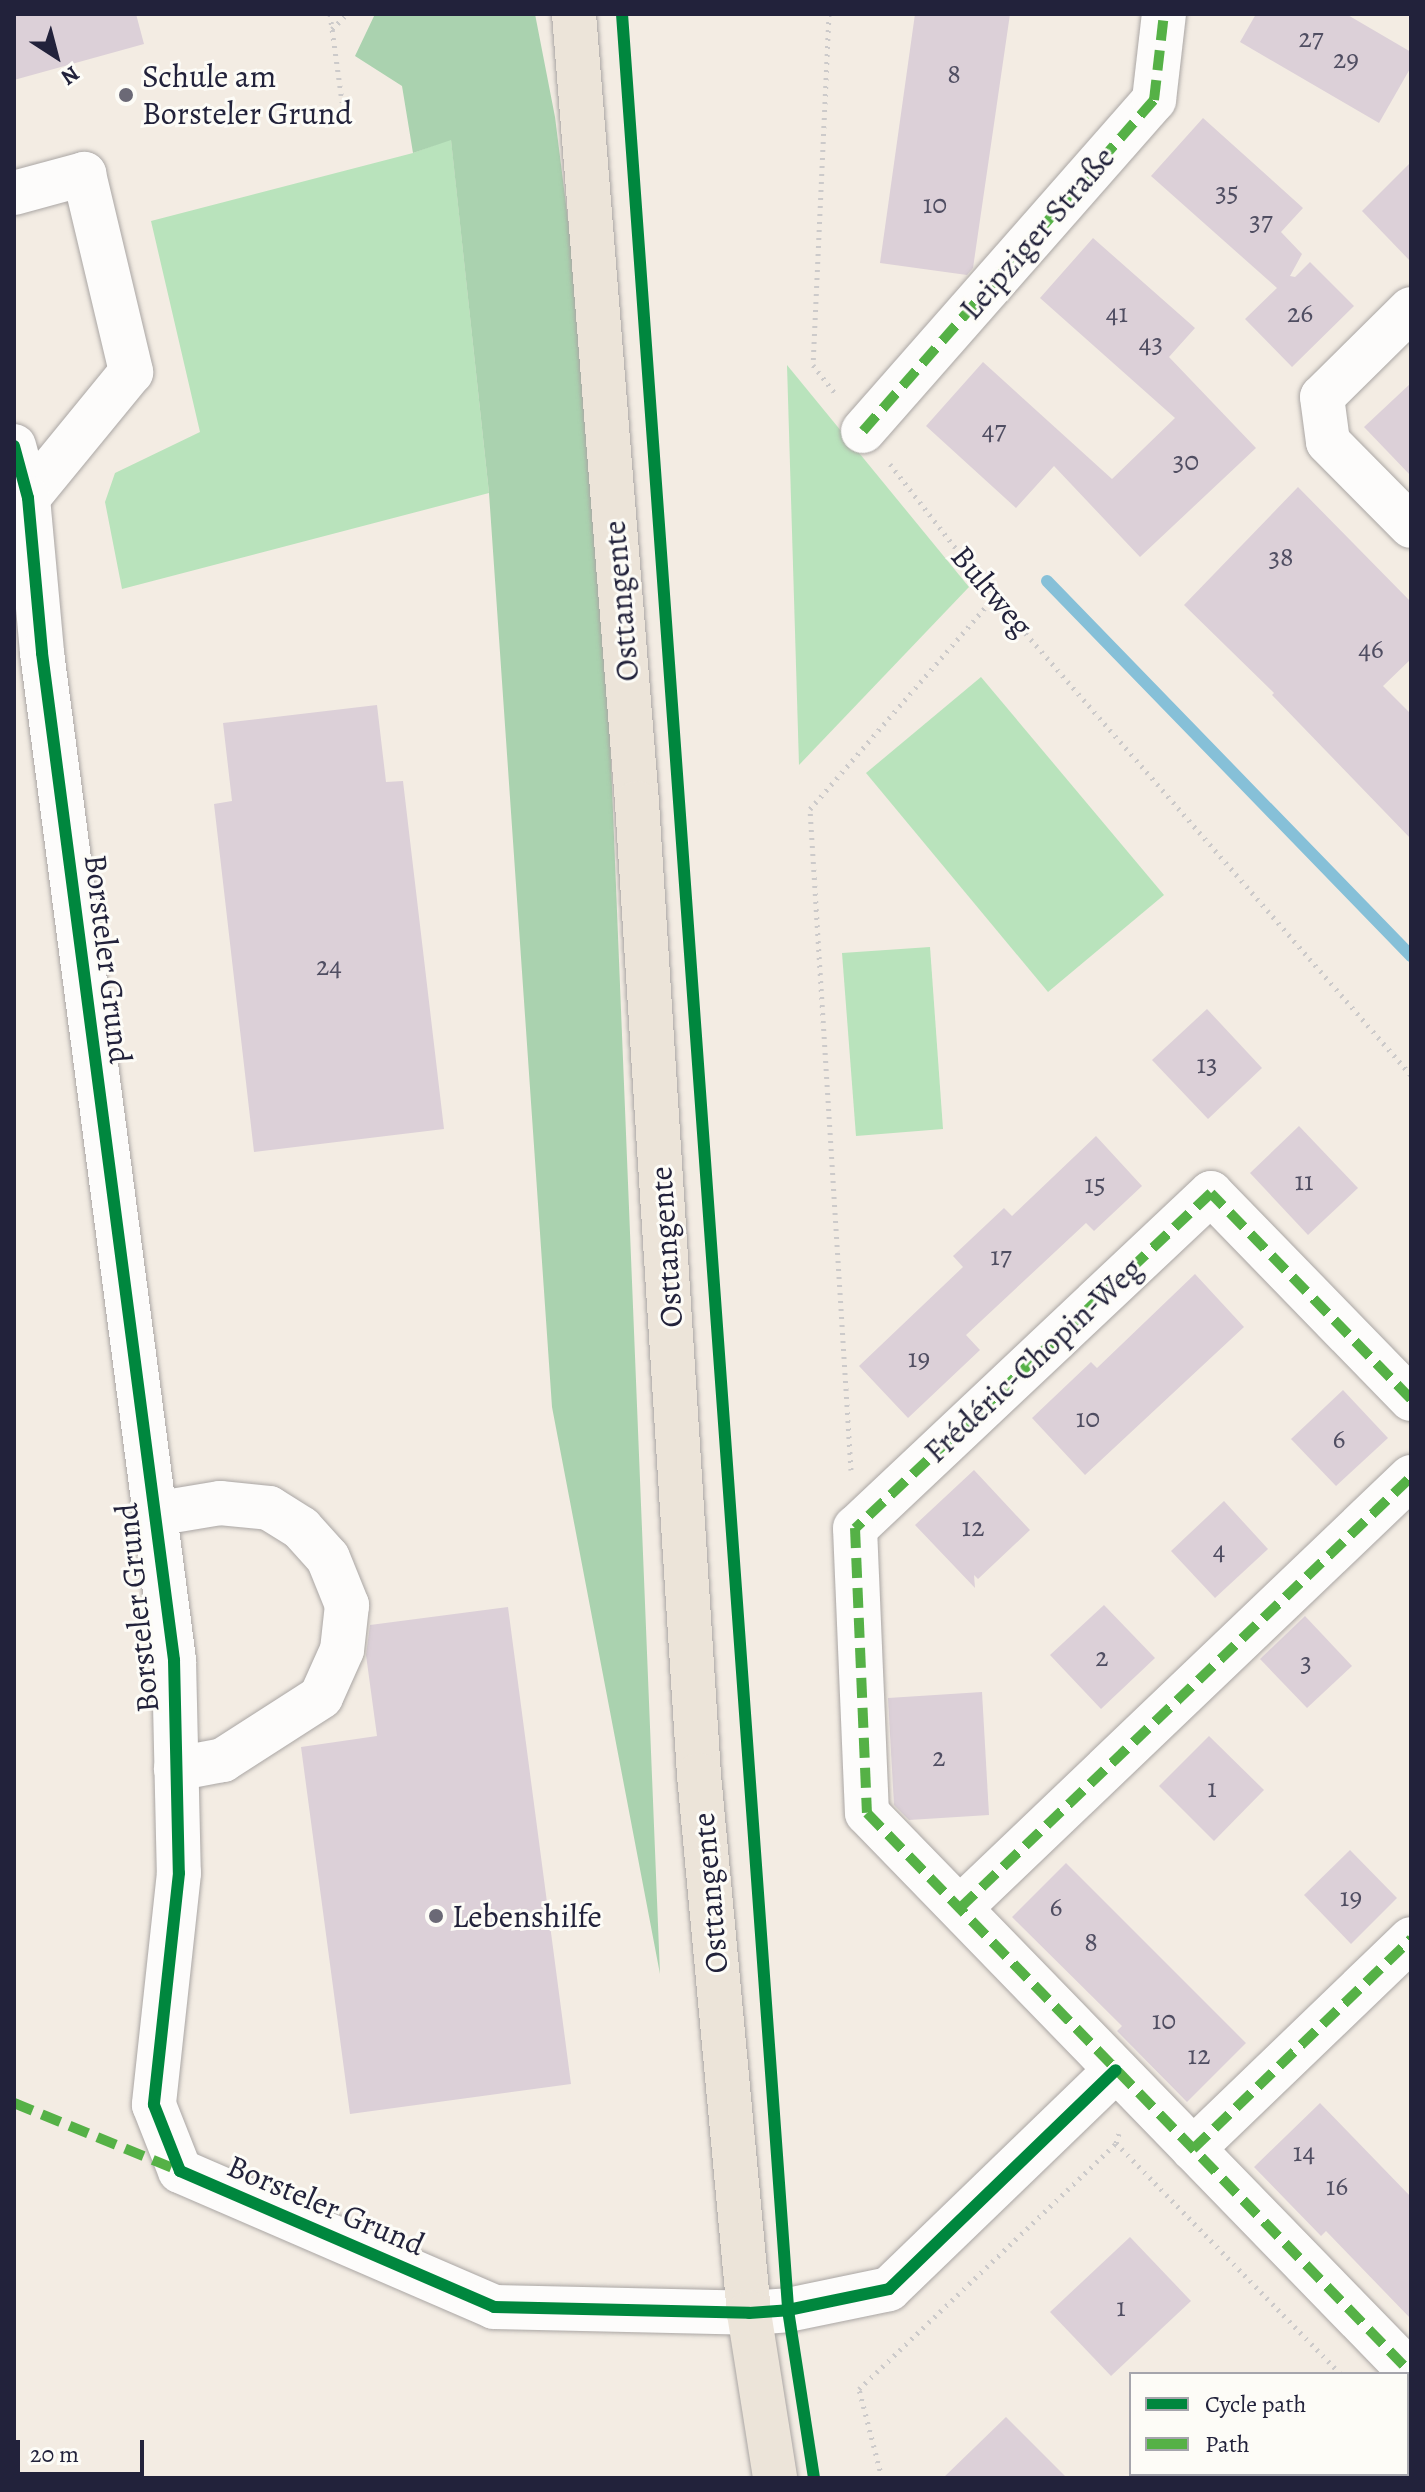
<!DOCTYPE html>
<meta charset="utf-8">
<style>
body{margin:0}
#map{position:relative;width:1425px;height:2492px;overflow:hidden;background:#f3ece3;font-family:Alegreya,serif}
div>[style]{position:absolute}
.green>*{inset:0;background:#b9e3bc}
.forest>*{inset:0;background:#aad2af}
.stream>*{height:12px;margin:-6px;padding:0 6px;transform-origin:6px;border-radius:6px;background:#86c0d8}
.building>*{inset:0;background:#dcd0d8}
.path>*{height:5px;margin-top:-2.5px;transform-origin:0;background:repeating-linear-gradient(90deg,#cccaca 0 2px,transparent 0 8px)}
.roads{filter:drop-shadow(0 0 2px #aaa6a4) drop-shadow(0 0 2px #aaa6a4)}
.minor>*{height:44px;margin:-22px;padding:0 22px;transform-origin:22px;border-radius:22px;background:#fdfcfb}
.major>*{height:44px;margin:-22px;padding:0 22px;transform-origin:22px;border-radius:22px;background:#ece4d9}
.quiet>*{height:10px;margin-top:-5px;transform-origin:0;background:repeating-linear-gradient(90deg,#55b146 0 20px,transparent 0 30px)}
.cycleway>*{height:12px;margin:-6px;padding:0 6px;transform-origin:6px;border-radius:6px;background:#00873e}
.dots>*{width:22px;height:22px;translate:-50% -50%;box-sizing:border-box;border:4px solid #fdfcf7;border-radius:50%}
span{translate:-50% -50%;white-space:nowrap;text-align:center;line-height:1.15;-webkit-text-stroke:6px #fdfcf7;paint-order:stroke}
.number-label{font-size:28px;color:#504e62}
.number-label span{-webkit-text-stroke-width:0}
.poi-label{font-size:32px;color:#22223b}
.left{translate:0 -50%;text-align:left}
.street-label{font-size:32px;color:#22223b}
.frame{position:absolute;inset:0;border:16px solid #22223b;pointer-events:none}
.legend{position:absolute;left:1129px;top:2372px;width:280px;height:104px;box-sizing:border-box;background:#fdfcf7;border:2px solid #a5a5ac;margin:0;padding:10px 14px;list-style:none;font-size:24px;color:#22223b}
.legend li{display:flex;align-items:center;gap:16px;height:40px}
.legend b{width:40px;border:2px solid #a5a5ac}
.north{position:absolute;left:16px;top:16px;width:80px;height:80px;-webkit-text-stroke:6px #fdfcf7;paint-order:stroke;rotate:144deg;font-size:22px;font-weight:700;line-height:32px;text-align:center;color:#22223b}
.north::after{content:'';display:block;margin:auto;width:28px;height:36px;background:#22223b;clip-path:polygon(50% 0,100% 100%,50% 72%,0 100%)}
.scale{position:absolute;left:16px;top:2440px;width:128px;height:36px;box-sizing:border-box;border:4px solid #22223b;border-top:0;padding-left:10px;font-size:24px;line-height:28px;white-space:nowrap;color:#22223b;-webkit-text-stroke:6px #fdfcf7;paint-order:stroke}
</style>
<div id="map">
<div class="green">
<div style="clip-path:polygon(451px 139px,489px 493px,122px 589px,105px 502px,115px 473px,200px 432px,151px 221px,413px 153px)"></div>
<div style="clip-path:polygon(787px 365px,969px 587px,799px 765px)"></div>
<div style="clip-path:polygon(981px 677px,1164px 895px,1048px 992px,866px 773px)"></div>
<div style="clip-path:polygon(930px 947px,943px 1129px,856px 1136px,842px 953px)"></div>
</div>
<div class="forest">
<div style="clip-path:polygon(375px 14px,535px 14px,555px 117px,599px 466px,660px 1974px,552px 1407px,489px 493px,451px 140px,413px 153px,402px 86px,355px 56px)"></div>
</div>
<div class="stream">
<div style="left:1047px;top:581px;width:523px;rotate:45.85deg"></div>
</div>
<div class="building">
<div style="clip-path:polygon(14px 14px,136px 14px,144px 44px,14px 80px)"></div>
<div style="clip-path:polygon(915px 14px,1010px 14px,973px 268px,967px 275px,880px 263px)"></div>
<div style="clip-path:polygon(1256px 14px,1346px 14px,1411px 52px,1411px 67px,1379px 123px,1240px 42px)"></div>
<div style="clip-path:polygon(1203px 118px,1303px 208px,1281px 232px,1302px 254px,1290px 276px,1295px 277px,1310px 262px,1354px 306px,1292px 367px,1245px 319px,1277px 288px,1151px 176px)"></div>
<div style="clip-path:polygon(1411px 162px,1411px 262px,1362px 211px)"></div>
<div style="clip-path:polygon(1093px 238px,1195px 328px,1169px 357px,1256px 448px,1140px 557px,1054px 466px,1016px 508px,926px 426px,983px 362px,1112px 479px,1175px 418px,1040px 298px)"></div>
<div style="clip-path:polygon(1411px 383px,1411px 476px,1364px 427px)"></div>
<div style="clip-path:polygon(1298px 487px,1411px 602px,1411px 659px,1383px 686px,1411px 714px,1411px 839px,1272px 695px,1274px 693px,1184px 605px)"></div>
<div style="clip-path:polygon(377px 705px,386px 782px,403px 781px,444px 1129px,254px 1152px,214px 804px,232px 801px,223px 723px)"></div>
<div style="clip-path:polygon(1207px 1009px,1262px 1068px,1208px 1119px,1152px 1060px)"></div>
<div style="clip-path:polygon(1299px 1126px,1358px 1188px,1308px 1235px,1250px 1173px)"></div>
<div style="clip-path:polygon(1096px 1136px,1142px 1186px,1094px 1231px,1086px 1223px,966px 1335px,980px 1350px,908px 1418px,859px 1366px,963px 1267px,953px 1256px,1004px 1208px,1012px 1216px)"></div>
<div style="clip-path:polygon(1195px 1274px,1244px 1327px,1085px 1475px,1032px 1418px,1091px 1362px,1097px 1368px)"></div>
<div style="clip-path:polygon(1343px 1390px,1388px 1438px,1336px 1486px,1291px 1439px)"></div>
<div style="clip-path:polygon(974px 1470px,1030px 1530px,978px 1579px,974px 1575px,975px 1588px,915px 1525px)"></div>
<div style="clip-path:polygon(1224px 1501px,1268px 1549px,1215px 1598px,1171px 1551px)"></div>
<div style="clip-path:polygon(1104px 1605px,1155px 1658px,1101px 1709px,1050px 1655px)"></div>
<div style="clip-path:polygon(508px 1607px,571px 2084px,350px 2114px,301px 1747px,377px 1736px,366px 1655px,370px 1625px)"></div>
<div style="clip-path:polygon(1305px 1616px,1352px 1666px,1307px 1708px,1260px 1659px)"></div>
<div style="clip-path:polygon(982px 1692px,989px 1815px,909px 1820px,894px 1805px,888px 1698px)"></div>
<div style="clip-path:polygon(1209px 1736px,1264px 1790px,1214px 1841px,1159px 1786px)"></div>
<div style="clip-path:polygon(1350px 1850px,1397px 1898px,1351px 1944px,1304px 1895px)"></div>
<div style="clip-path:polygon(1066px 1863px,1246px 2043px,1187px 2102px,1117px 2031px,1122px 2026px,1012px 1917px)"></div>
<div style="clip-path:polygon(1320px 2103px,1411px 2197px,1411px 2319px,1326px 2231px,1321px 2236px,1254px 2167px)"></div>
<div style="clip-path:polygon(1130px 2237px,1191px 2301px,1111px 2376px,1050px 2312px)"></div>
<div style="clip-path:polygon(1006px 2417px,1067px 2478px,943px 2478px)"></div>
</div>
<div class="path">
<div style="left:330px;top:14px;width:89px;rotate:82.2deg"></div>
<div style="left:829px;top:14px;width:351px;rotate:92.6deg"></div>
<div style="left:813px;top:365px;width:39px;rotate:52deg"></div>
<div style="left:332px;top:29px;width:21px;rotate:-45deg"></div>
<div style="left:890px;top:464px;width:169px;rotate:52deg"></div>
<div style="left:994px;top:597px;width:634px;rotate:48.9deg"></div>
<div style="left:851px;top:1470px;width:662px;rotate:-93.55deg"></div>
<div style="left:810px;top:809px;width:281px;rotate:-49deg"></div>
<div style="left:1116px;top:2143px;width:322px;rotate:45.8deg"></div>
<div style="left:882px;top:2478px;width:92px;rotate:-104.5deg"></div>
<div style="left:859px;top:2389px;width:356px;rotate:-43.7deg"></div>
<div style="left:1116px;top:2143px;width:10px;rotate:-73deg"></div>
</div>
<div class="roads">
<div class="minor">
<div style="left:14px;top:193px;width:73px;rotate:-15.2deg"></div>
<div style="left:84px;top:174px;width:204px;rotate:76.6deg"></div>
<div style="left:131px;top:372px;width:163px;rotate:129.3deg"></div>
<div style="left:1411px;top:309px;width:125px;rotate:135.3deg"></div>
<div style="left:1322px;top:397px;width:45px;rotate:82.4deg"></div>
<div style="left:1328px;top:442px;width:118px;rotate:45.3deg"></div>
<div style="left:863px;top:431px;width:441px;rotate:-48.7deg"></div>
<div style="left:1154px;top:100px;width:87px;rotate:-83.4deg"></div>
<div style="left:14px;top:446px;width:54px;rotate:74.9deg"></div>
<div style="left:28px;top:498px;width:156px;rotate:84.8deg"></div>
<div style="left:42px;top:653px;width:1016px;rotate:82.53deg"></div>
<div style="left:174px;top:1660px;width:213px;rotate:88.7deg"></div>
<div style="left:179px;top:1873px;width:233px;rotate:96.2deg"></div>
<div style="left:154px;top:2105px;width:71px;rotate:68.5deg"></div>
<div style="left:180px;top:2171px;width:342px;rotate:23.4deg"></div>
<div style="left:494px;top:2307px;width:255px;rotate:1.3deg"></div>
<div style="left:749px;top:2313px;width:39px;rotate:-4deg"></div>
<div style="left:788px;top:2310px;width:103px;rotate:-11.7deg"></div>
<div style="left:889px;top:2289px;width:315px;rotate:-44deg"></div>
<div style="left:1411px;top:1399px;width:287px;rotate:-134.2deg"></div>
<div style="left:1211px;top:1193px;width:489px;rotate:136.7deg"></div>
<div style="left:855px;top:1528px;width:285px;rotate:87.6deg"></div>
<div style="left:867px;top:1813px;width:781px;rotate:45.83deg"></div>
<div style="left:154px;top:1514px;width:67px;rotate:-9.5deg"></div>
<div style="left:220px;top:1503px;width:49px;rotate:5.8deg"></div>
<div style="left:269px;top:1508px;width:38px;rotate:32deg"></div>
<div style="left:301px;top:1528px;width:40px;rotate:48deg"></div>
<div style="left:328px;top:1558px;width:51px;rotate:68deg"></div>
<div style="left:347px;top:1605px;width:45px;rotate:96.3deg"></div>
<div style="left:342px;top:1650px;width:51px;rotate:114.1deg"></div>
<div style="left:321px;top:1697px;width:117px;rotate:147.3deg"></div>
<div style="left:223px;top:1760px;width:48px;rotate:169.2deg"></div>
<div style="left:960px;top:1908px;width:624px;rotate:-43.7deg"></div>
<div style="left:1193px;top:2149px;width:303px;rotate:-43.9deg"></div>
<div style="left:1407px;top:2447px;width:6px;rotate:-45deg"></div>
<div style="left:1375px;top:2478px;width:6px;rotate:-39deg"></div>
</div>
<div class="major">
<div style="left:574px;top:14px;width:792px;rotate:85.43deg"></div>
<div style="left:637px;top:803px;width:974px;rotate:86.35deg"></div>
<div style="left:699px;top:1775px;width:540px;rotate:84.69deg"></div>
<div style="left:749px;top:2313px;width:167px;rotate:81deg"></div>
</div>
</div>
<div class="quiet">
<div style="left:863px;top:431px;width:441px;rotate:-48.7deg"></div>
<div style="left:1154px;top:100px;width:87px;rotate:-83.4deg"></div>
<div style="left:1411px;top:1399px;width:287px;rotate:-134.2deg"></div>
<div style="left:1211px;top:1193px;width:489px;rotate:136.7deg"></div>
<div style="left:855px;top:1528px;width:285px;rotate:87.6deg"></div>
<div style="left:867px;top:1813px;width:781px;rotate:45.83deg"></div>
<div style="left:960px;top:1908px;width:624px;rotate:-43.7deg"></div>
<div style="left:14px;top:2103px;width:179px;rotate:22.3deg"></div>
<div style="left:1193px;top:2149px;width:303px;rotate:-43.9deg"></div>
<div style="left:1407px;top:2447px;width:6px;rotate:-45deg"></div>
<div style="left:1375px;top:2478px;width:6px;rotate:-39deg"></div>
</div>
<div class="cycleway">
<div style="left:622px;top:14px;width:2302px;rotate:85.86deg"></div>
<div style="left:788px;top:2310px;width:170px;rotate:81.2deg"></div>
<div style="left:14px;top:446px;width:54px;rotate:74.9deg"></div>
<div style="left:28px;top:498px;width:156px;rotate:84.8deg"></div>
<div style="left:42px;top:653px;width:1016px;rotate:82.53deg"></div>
<div style="left:174px;top:1660px;width:213px;rotate:88.7deg"></div>
<div style="left:179px;top:1873px;width:233px;rotate:96.2deg"></div>
<div style="left:154px;top:2105px;width:71px;rotate:68.5deg"></div>
<div style="left:180px;top:2171px;width:342px;rotate:23.4deg"></div>
<div style="left:494px;top:2307px;width:255px;rotate:1.3deg"></div>
<div style="left:749px;top:2313px;width:39px;rotate:-4deg"></div>
<div style="left:788px;top:2310px;width:103px;rotate:-11.7deg"></div>
<div style="left:889px;top:2289px;width:315px;rotate:-44deg"></div>
</div>
<div class="dots">
<div style="left:126px;top:95px;background:#6b6976"></div>
<div style="left:436px;top:1916px;background:#6b6976"></div>
</div>
<div class="number-label">
<span style="left:1311px;top:38px">27</span>
<span style="left:1346px;top:59px">29</span>
<span style="left:954px;top:74px">8</span>
<span style="left:1227px;top:192px">35</span>
<span style="left:935px;top:204px">10</span>
<span style="left:1261px;top:221px">37</span>
<span style="left:1117px;top:313px">41</span>
<span style="left:1300px;top:313px">26</span>
<span style="left:1151px;top:343px">43</span>
<span style="left:994px;top:430px">47</span>
<span style="left:1186px;top:461px">30</span>
<span style="left:1281px;top:557px">38</span>
<span style="left:1371px;top:649px">46</span>
<span style="left:329px;top:966px">24</span>
<span style="left:1207px;top:1064px">13</span>
<span style="left:1304px;top:1181px">11</span>
<span style="left:1095px;top:1184px">15</span>
<span style="left:1001px;top:1256px">17</span>
<span style="left:919px;top:1358px">19</span>
<span style="left:1088px;top:1418px">10</span>
<span style="left:1339px;top:1439px">6</span>
<span style="left:973px;top:1527px">12</span>
<span style="left:1219px;top:1550px">4</span>
<span style="left:1102px;top:1657px">2</span>
<span style="left:1306px;top:1662px">3</span>
<span style="left:939px;top:1757px">2</span>
<span style="left:1212px;top:1788px">1</span>
<span style="left:1351px;top:1897px">19</span>
<span style="left:1056px;top:1907px">6</span>
<span style="left:1091px;top:1942px">8</span>
<span style="left:1164px;top:2020px">10</span>
<span style="left:1199px;top:2055px">12</span>
<span style="left:1304px;top:2152px">14</span>
<span style="left:1337px;top:2186px">16</span>
<span style="left:1121px;top:2307px">1</span>
</div>
<div class="poi-label">
<span class="left" style="left:142px;top:95px">Schule am<br>Borsteler Grund</span>
<span class="left" style="left:452px;top:1916px">Lebenshilfe</span>
</div>
<div class="street-label">
<span style="left:1037px;top:233px;rotate:-49deg">Leipziger Straße</span>
<span style="left:992px;top:591px;rotate:50deg">Bultweg</span>
<span style="left:621px;top:601px;rotate:-95deg">Osttangente</span>
<span style="left:108px;top:959px;rotate:83deg">Borsteler Grund</span>
<span style="left:666px;top:1247px;rotate:-94deg">Osttangente</span>
<span style="left:1033px;top:1360px;rotate:-43deg">Frédéric-Chopin-Weg</span>
<span style="left:137px;top:1608px;rotate:-96deg">Borsteler Grund</span>
<span style="left:710px;top:1893px;rotate:-95deg">Osttangente</span>
<span style="left:326px;top:2205px;rotate:23deg">Borsteler Grund</span>
</div>
<div class="frame"></div>
<ul class="legend">
<li><b style="height:10px;background:#00873e"></b>Cycle path</li>
<li><b style="height:10px;background:#55b146"></b>Path</li>
</ul>
<div class="north">N</div>
<div class="scale">20 m</div>
</div>
